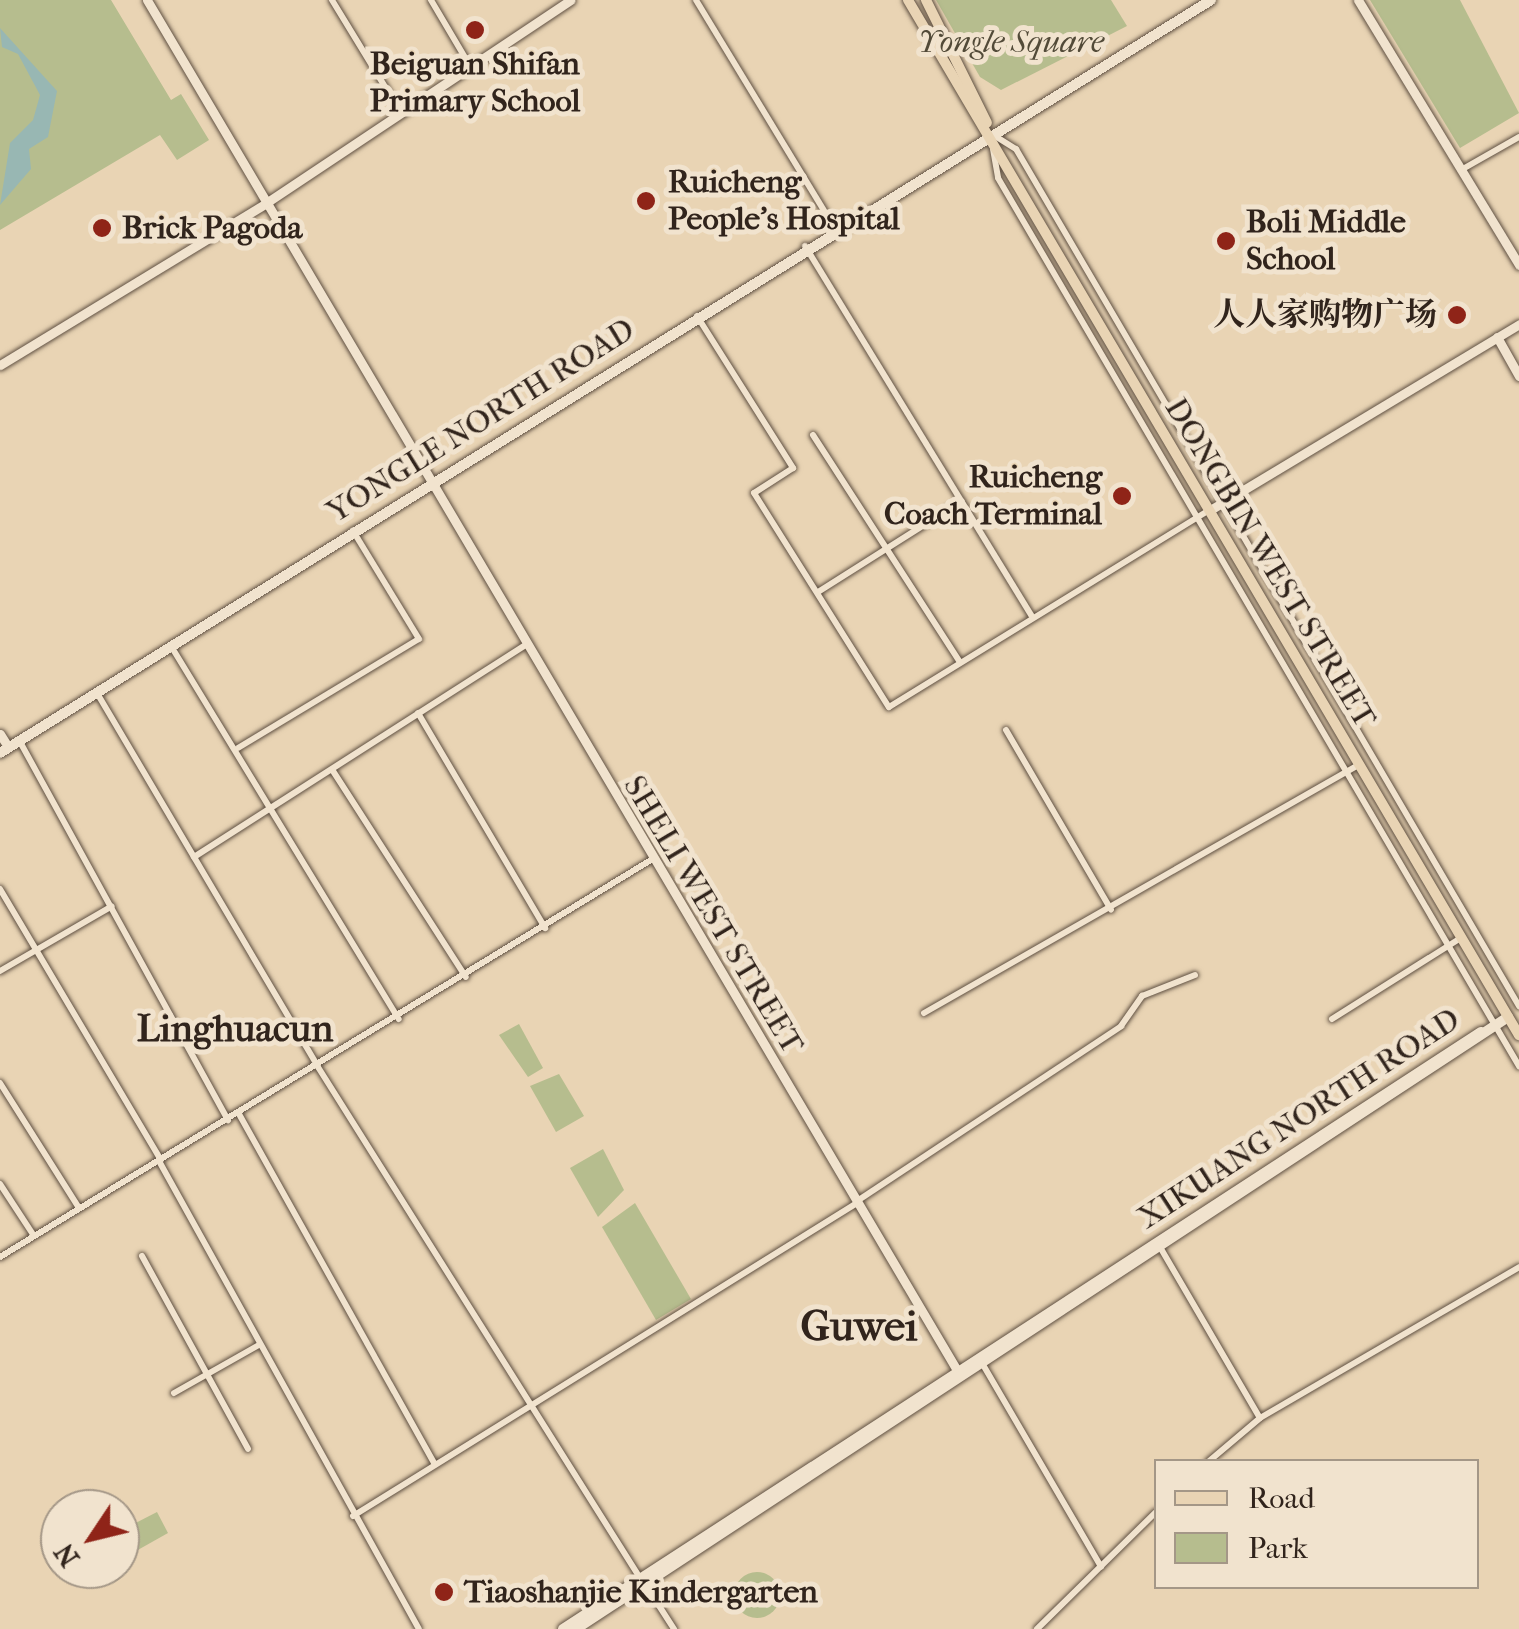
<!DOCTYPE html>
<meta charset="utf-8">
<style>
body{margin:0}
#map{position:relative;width:1519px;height:1629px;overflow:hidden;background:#e9d4b4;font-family:"IM FELL French Canon","Noto Serif SC",serif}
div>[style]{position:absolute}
.green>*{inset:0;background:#b6bd8e}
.round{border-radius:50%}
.water>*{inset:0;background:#98b7b3}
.roads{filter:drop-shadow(0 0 2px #5f5042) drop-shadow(0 0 2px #5f5042)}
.minor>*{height:6px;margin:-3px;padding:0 3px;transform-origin:3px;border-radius:3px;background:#f1e3ce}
.tertiary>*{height:9px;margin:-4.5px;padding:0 4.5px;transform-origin:4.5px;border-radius:4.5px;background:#f1e3ce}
.secondary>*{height:10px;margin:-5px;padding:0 5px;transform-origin:5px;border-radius:5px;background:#f1e3ce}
.primary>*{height:10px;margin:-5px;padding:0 5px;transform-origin:5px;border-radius:5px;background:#e9d4b4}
.dots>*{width:28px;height:28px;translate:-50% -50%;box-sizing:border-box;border:5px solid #f1e3ce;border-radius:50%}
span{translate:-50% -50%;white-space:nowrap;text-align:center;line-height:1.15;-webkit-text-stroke:10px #f1e3ce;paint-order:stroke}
.park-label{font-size:32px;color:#524a38;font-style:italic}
.poi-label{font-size:32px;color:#31241c;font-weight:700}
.left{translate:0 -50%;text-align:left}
.right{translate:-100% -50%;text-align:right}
.street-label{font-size:32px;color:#31241c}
.quarter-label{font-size:38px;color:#31241c;font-weight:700}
.district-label{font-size:42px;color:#31241c;font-weight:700}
.legend{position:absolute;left:1154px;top:1459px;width:325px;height:130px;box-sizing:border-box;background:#f1e3ce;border:2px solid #a49787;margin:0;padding:12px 18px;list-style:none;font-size:30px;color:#31241c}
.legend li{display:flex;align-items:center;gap:20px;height:50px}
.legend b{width:50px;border:2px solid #a49787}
.north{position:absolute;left:40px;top:1489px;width:100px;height:100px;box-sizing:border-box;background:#f1e3ce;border:2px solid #a49787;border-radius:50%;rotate:235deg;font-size:28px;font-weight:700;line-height:40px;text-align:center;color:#31241c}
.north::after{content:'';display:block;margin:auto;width:35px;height:45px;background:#8f2418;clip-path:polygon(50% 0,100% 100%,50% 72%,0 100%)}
</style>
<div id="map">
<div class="green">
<div style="clip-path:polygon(0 0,111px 0,171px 100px,181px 94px,209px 140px,177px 160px,160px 135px,0 230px)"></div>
<div style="clip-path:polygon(936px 0,1111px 0,1127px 26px,1001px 90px,980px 77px)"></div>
<div style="clip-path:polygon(1370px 0,1460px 0,1519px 113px,1460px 148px)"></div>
<div style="clip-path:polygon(519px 1024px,543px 1068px,528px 1077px,499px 1035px)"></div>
<div style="clip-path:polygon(559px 1074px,584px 1116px,556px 1132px,530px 1086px)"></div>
<div style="clip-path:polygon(603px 1149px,624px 1190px,598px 1217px,570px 1168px)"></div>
<div style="clip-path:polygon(635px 1203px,691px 1299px,656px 1320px,602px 1227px)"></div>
<div style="clip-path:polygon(157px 1512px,168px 1533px,120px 1560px,120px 1531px)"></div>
<div class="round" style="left:734px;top:1572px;width:46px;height:46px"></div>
</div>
<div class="water">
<div style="clip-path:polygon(0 28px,57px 91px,48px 137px,29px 149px,31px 169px,0 205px,10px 143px,33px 120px,40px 95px,18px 54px,2px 47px)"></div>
</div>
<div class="roads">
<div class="minor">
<div style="left:332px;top:0;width:132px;rotate:58.6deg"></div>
<div style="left:431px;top:0;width:77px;rotate:59.4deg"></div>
<div style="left:696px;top:0;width:266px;rotate:58.7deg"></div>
<div style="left:995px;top:136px;width:25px;rotate:32deg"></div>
<div style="left:1016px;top:149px;width:994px;rotate:59.59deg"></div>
<div style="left:993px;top:149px;width:29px;rotate:80deg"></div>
<div style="left:998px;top:178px;width:1030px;rotate:59.6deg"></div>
<div style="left:1461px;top:170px;width:67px;rotate:-29.6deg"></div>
<div style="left:805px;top:246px;width:434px;rotate:58.5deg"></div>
<div style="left:697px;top:316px;width:180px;rotate:57.7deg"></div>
<div style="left:793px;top:468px;width:46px;rotate:147.3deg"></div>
<div style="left:754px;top:493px;width:253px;rotate:57.8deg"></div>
<div style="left:889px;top:707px;width:378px;rotate:-31.6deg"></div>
<div style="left:813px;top:435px;width:269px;rotate:57.1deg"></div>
<div style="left:818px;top:592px;width:170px;rotate:-32.3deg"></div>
<div style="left:171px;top:646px;width:437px;rotate:58.6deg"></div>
<div style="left:97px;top:693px;width:434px;rotate:59.4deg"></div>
<div style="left:318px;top:1067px;width:604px;rotate:57.78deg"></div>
<div style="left:418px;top:713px;width:250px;rotate:59.4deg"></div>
<div style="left:1006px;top:730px;width:208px;rotate:59.7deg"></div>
<div style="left:19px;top:740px;width:434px;rotate:61.2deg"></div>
<div style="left:238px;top:748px;width:211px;rotate:-31.1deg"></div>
<div style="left:419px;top:639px;width:127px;rotate:-121.4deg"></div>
<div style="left:333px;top:771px;width:245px;rotate:57.2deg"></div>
<div style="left:194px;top:857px;width:393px;rotate:-32.6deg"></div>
<div style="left:0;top:889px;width:315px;rotate:59.3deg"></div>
<div style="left:0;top:971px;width:129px;rotate:-30.1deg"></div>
<div style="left:924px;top:1013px;width:502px;rotate:-29.73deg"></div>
<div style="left:1332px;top:1019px;width:154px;rotate:-32.2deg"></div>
<div style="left:0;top:1083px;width:148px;rotate:57.7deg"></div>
<div style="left:239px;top:1114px;width:401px;rotate:60.8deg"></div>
<div style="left:159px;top:1161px;width:535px;rotate:60.95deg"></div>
<div style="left:0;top:1184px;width:62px;rotate:56.8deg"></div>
<div style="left:857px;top:1201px;width:317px;rotate:-33.5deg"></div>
<div style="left:1121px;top:1026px;width:37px;rotate:-55deg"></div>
<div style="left:1142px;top:996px;width:57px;rotate:-21.6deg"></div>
<div style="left:1160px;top:1247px;width:198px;rotate:59.7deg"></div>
<div style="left:142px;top:1256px;width:220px;rotate:61.2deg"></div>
<div style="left:0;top:1257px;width:763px;rotate:-31.38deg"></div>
<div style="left:982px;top:1363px;width:236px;rotate:59.7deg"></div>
<div style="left:174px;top:1393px;width:98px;rotate:-29.5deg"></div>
<div style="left:1208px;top:1462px;width:68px;rotate:-40.2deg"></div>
<div style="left:1260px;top:1418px;width:300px;rotate:-30.2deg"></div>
<div style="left:353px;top:1516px;width:593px;rotate:-31.84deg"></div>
<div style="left:645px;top:1584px;width:54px;rotate:57.2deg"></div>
<div style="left:1037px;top:1629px;width:167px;rotate:-44.5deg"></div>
</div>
<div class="tertiary">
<div style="left:147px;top:0;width:1592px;rotate:59.41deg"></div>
<div style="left:1358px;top:0;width:310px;rotate:58.7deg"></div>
<div style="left:1497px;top:337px;width:45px;rotate:60.6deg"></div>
<div style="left:0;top:365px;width:311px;rotate:-31.3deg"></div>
<div style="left:266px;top:203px;width:366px;rotate:-33.7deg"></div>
<div style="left:1210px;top:510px;width:361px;rotate:-31deg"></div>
<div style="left:0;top:734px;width:15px;rotate:58deg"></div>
</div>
<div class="secondary">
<div style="left:0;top:753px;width:1426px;rotate:-31.87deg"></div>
<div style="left:563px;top:1629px;width:1095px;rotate:-33.04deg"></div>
<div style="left:576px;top:1629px;width:1115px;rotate:-33.29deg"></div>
</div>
<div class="primary">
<div style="left:908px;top:0;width:1202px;rotate:59.45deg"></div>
<div style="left:926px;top:0;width:137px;rotate:63.6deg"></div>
</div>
</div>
<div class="dots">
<div style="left:475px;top:30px;background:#8f2418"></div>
<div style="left:646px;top:201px;background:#8f2418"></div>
<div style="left:102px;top:228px;background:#8f2418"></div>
<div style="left:1226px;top:241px;background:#8f2418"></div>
<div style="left:1457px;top:315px;background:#8f2418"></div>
<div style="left:1122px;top:496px;background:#8f2418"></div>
<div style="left:444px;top:1592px;background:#8f2418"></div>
</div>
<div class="park-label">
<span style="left:1011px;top:42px">Yongle Square</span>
</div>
<div class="poi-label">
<span style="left:475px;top:83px">Beiguan Shifan<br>Primary School</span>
<span class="left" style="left:668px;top:201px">Ruicheng<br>People's Hospital</span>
<span class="left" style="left:1246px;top:241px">Boli Middle<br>School</span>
<span class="left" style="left:122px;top:228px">Brick Pagoda</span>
<span class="right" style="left:1437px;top:315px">人人家购物广场</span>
<span class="right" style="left:1102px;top:496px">Ruicheng<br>Coach Terminal</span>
<span class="left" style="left:464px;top:1592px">Tiaoshanjie Kindergarten</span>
</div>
<div class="street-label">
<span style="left:481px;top:421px;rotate:-32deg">YONGLE NORTH ROAD</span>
<span style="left:1270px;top:563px;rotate:59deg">DONGBIN WEST STREET</span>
<span style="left:713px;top:915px;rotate:59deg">SHELI WEST STREET</span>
<span style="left:1299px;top:1119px;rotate:-33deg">XIKUANG NORTH ROAD</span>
</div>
<div class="quarter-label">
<span style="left:235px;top:1029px">Linghuacun</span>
</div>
<div class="district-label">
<span style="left:859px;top:1327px">Guwei</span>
</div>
<ul class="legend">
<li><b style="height:12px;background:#e9d4b4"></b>Road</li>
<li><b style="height:28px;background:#b6bd8e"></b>Park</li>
</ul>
<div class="north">N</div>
</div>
